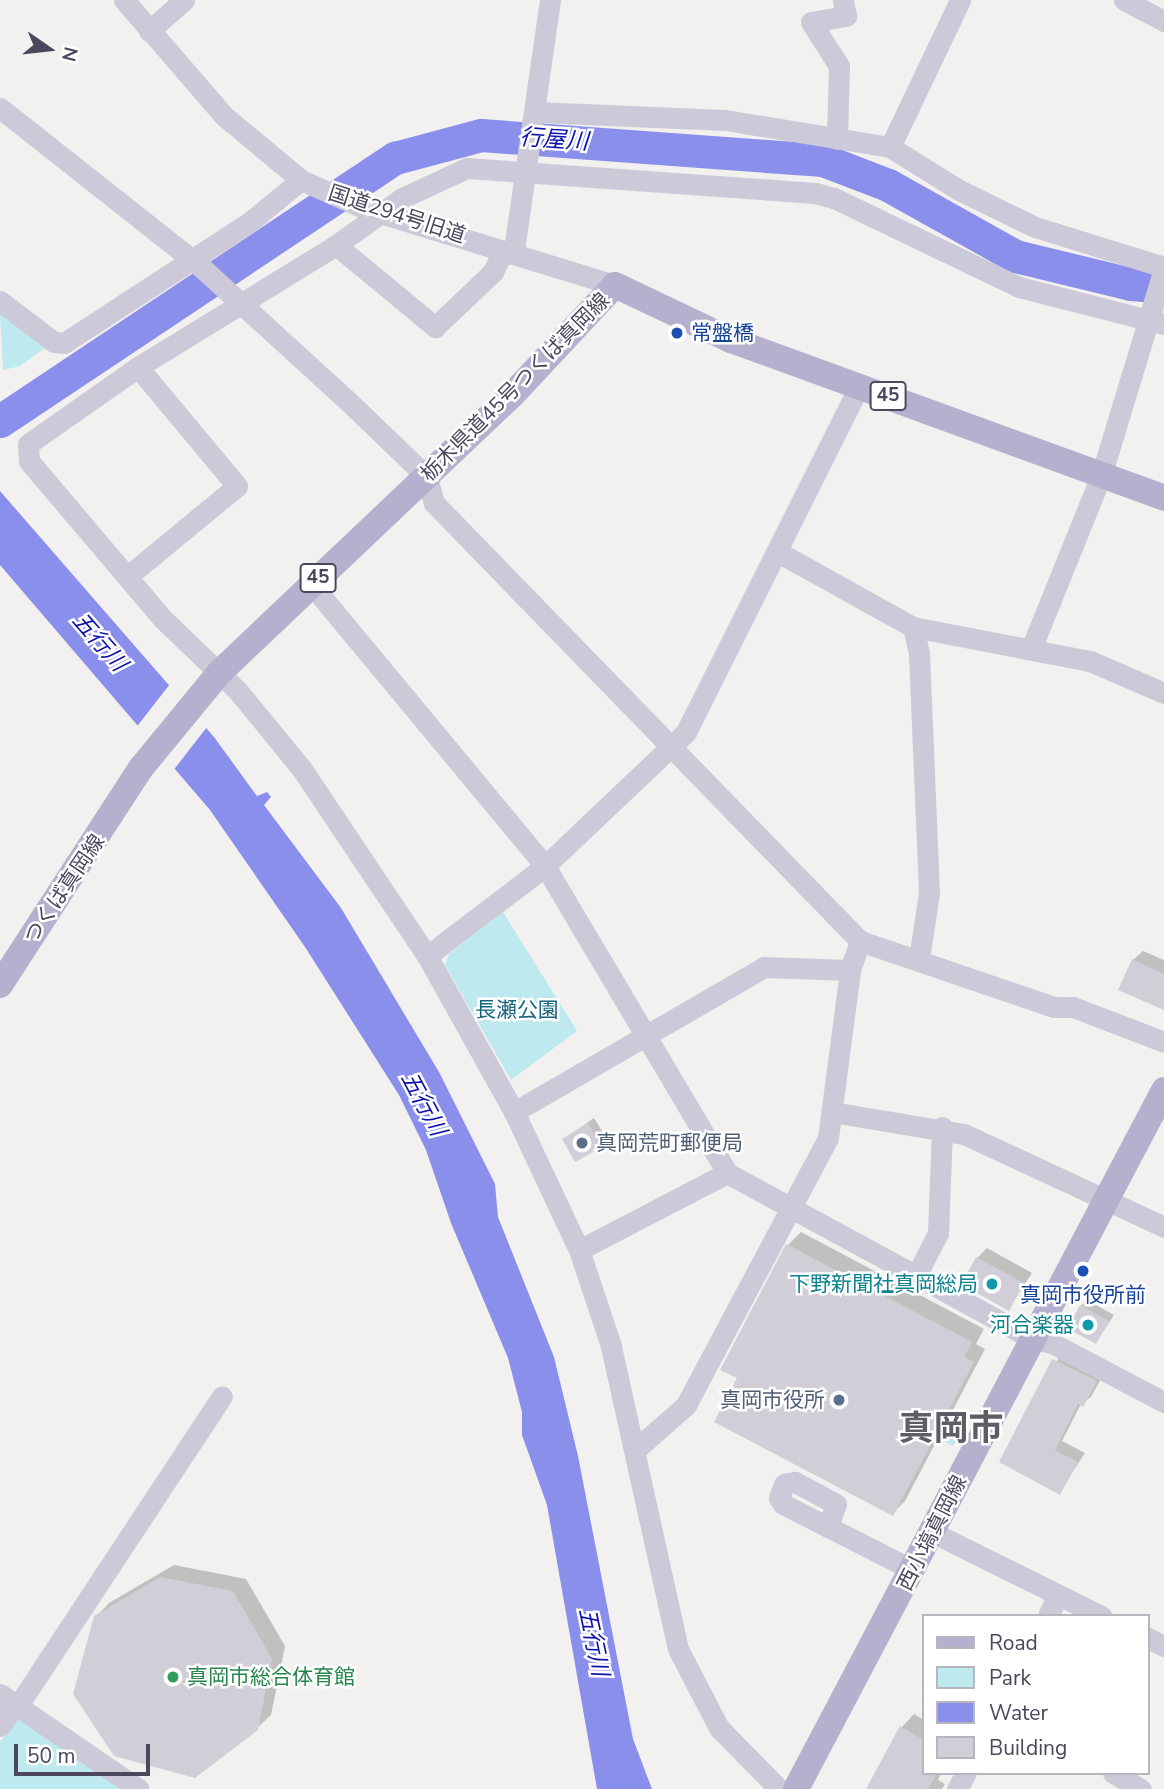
<!DOCTYPE html>
<meta charset="utf-8">
<style>
body{margin:0}
#map{position:relative;width:1164px;height:1789px;overflow:hidden;background:#f2f1ef;font-family:"Nunito Sans","Noto Sans JP",sans-serif}
div>[style]{position:absolute}
.green>*{inset:0;background:#bee9ef}
.water>*{inset:0;background:#8b8fec}
.pier>*{inset:0;background:#f2f1ef}
.shadow>*{inset:0;background:#0003}
.river>*{height:33px;margin:-16.5px;padding:0 16.5px;transform-origin:16.5px;border-radius:16.5px;background:#8b8fec}
.building>*{inset:0;background:#d2ced7}
.minor>*{height:21px;margin:-10.5px;padding:0 10.5px;transform-origin:10.5px;border-radius:10.5px;background:#ccc9d9}
.major>*{height:26px;margin:-13px;padding:0 13px;transform-origin:13px;border-radius:13px;background:#b7afce}
.dots>*{width:19px;height:19px;translate:-50% -50%;box-sizing:border-box;border:4px solid #fff;border-radius:50%}
span{translate:-50% -50%;white-space:nowrap;text-align:center;line-height:1.15;-webkit-text-stroke:5px #fff;paint-order:stroke}
.shield-label span{padding:2px 5px;background:#fff;border:2px solid;border-radius:5px;-webkit-text-stroke-width:0}
.shield-label{font-size:19px;color:#4c475d;font-weight:700}
.street-label{font-size:21px;color:#4c475d}
.transit-label{font-size:21px;color:#164399}
.left{translate:0 -50%;text-align:left}
.park-label{font-size:21px;color:#17657f}
.service-label{font-size:21px;color:#4e5e75}
.right{translate:-100% -50%;text-align:right}
.culture-label{font-size:21px;color:#0d838f}
.leisure-label{font-size:21px;color:#27864d}
.water-label{font-size:23px;color:#0c12ab;font-style:italic}
.town-label{font-size:35px;color:#5e5c64;font-weight:700}
.legend{position:absolute;left:922px;top:1614px;width:228px;height:161px;box-sizing:border-box;background:#fff;border:2px solid #b7b5be;margin:0;padding:9px 12px;list-style:none;font-size:21px;color:#4c475d}
.legend li{display:flex;align-items:center;gap:14px;height:35px}
.legend b{width:35px;border:2px solid #b7b5be}
.north{position:absolute;left:14px;top:14px;width:70px;height:70px;-webkit-text-stroke:5px #fff;paint-order:stroke;rotate:104deg;font-size:19px;font-weight:700;line-height:28px;text-align:center;color:#4c475d}
.north::after{content:'';display:block;margin:auto;width:24px;height:32px;background:#4c475d;clip-path:polygon(50% 0,100% 100%,50% 72%,0 100%)}
.scale{position:absolute;left:14px;top:1744px;width:136px;height:32px;box-sizing:border-box;border:4px solid #4c475d;border-top:0;padding-left:9px;font-size:21px;line-height:24px;white-space:nowrap;color:#4c475d;-webkit-text-stroke:5px #fff;paint-order:stroke}
</style>
<div id="map">
<div class="green">
<div style="clip-path:polygon(0 313px,45px 348px,20px 366px,3px 370px)"></div>
<div style="clip-path:polygon(503px 912px,577px 1031px,511px 1080px,445px 965px,449px 954px)"></div>
<div style="clip-path:polygon(952px 1409px,968px 1417px,953px 1446px,937px 1437px)"></div>
<div style="clip-path:polygon(25px 1718px,126px 1789px,0 1789px,0 1742px,15px 1719px)"></div>
</div>
<div class="water">
<div style="clip-path:polygon(0 491px,214px 737px,257px 796px,267px 792px,271px 797px,264px 805px,341px 908px,439px 1072px,495px 1184px,498px 1217px,554px 1357px,578px 1456px,633px 1739px,652px 1789px,597px 1789px,547px 1505px,522px 1435px,522px 1412px,508px 1358px,451px 1223px,426px 1150px,399px 1095px,305px 947px,210px 810px,0 565px)"></div>
</div>
<div class="pier">
<div style="clip-path:polygon(170px 684px,207px 727px,172px 772px,135px 729px)"></div>
</div>
<div class="shadow">
<div style="clip-path:polygon(1143px 951px,1164px 960px,1164px 1006px,1133px 960px)"></div>
<div style="clip-path:polygon(594px 1118px,607px 1139px,601px 1146px,564px 1139px)"></div>
<div style="clip-path:polygon(801px 1232px,984px 1329px,976px 1344px,985px 1349px,905px 1501px,892px 1514px,739px 1378px,788px 1245px)"></div>
<div style="clip-path:polygon(987px 1248px,1032px 1273px,1009px 1308px,977px 1258px)"></div>
<div style="clip-path:polygon(1087px 1300px,1114px 1315px,1096px 1342px,1081px 1306px)"></div>
<div style="clip-path:polygon(1062px 1352px,1104px 1373px,1091px 1397px,1081px 1404px,1062px 1441px,1085px 1453px,1059px 1493px,1001px 1462px)"></div>
<div style="clip-path:polygon(174px 1565px,246px 1579px,285px 1646px,271px 1715px,257px 1728px,96px 1617px,109px 1603px)"></div>
<div style="clip-path:polygon(914px 1714px,924px 1720px,924px 1773px,941px 1773px,938px 1780px,945px 1784px,942px 1789px,868px 1789px,901px 1728px)"></div>
</div>
<div class="river">
<div style="left:0;top:421px;width:475px;rotate:-33.7deg"></div>
<div style="left:395px;top:158px;width:89px;rotate:-15deg"></div>
<div style="left:481px;top:135px;width:343px;rotate:4.2deg"></div>
<div style="left:823px;top:160px;width:70px;rotate:21deg"></div>
<div style="left:888px;top:185px;width:145px;rotate:29.2deg"></div>
<div style="left:1015px;top:256px;width:119px;rotate:13.6deg"></div>
<div style="left:1131px;top:284px;width:33px;rotate:5deg"></div>
</div>
<div class="building">
<div style="clip-path:polygon(1132px 959px,1164px 974px,1164px 1010px,1118px 990px)"></div>
<div style="clip-path:polygon(588px 1123px,602px 1147px,575px 1162px,562px 1139px)"></div>
<div style="clip-path:polygon(786px 1244px,972px 1342px,964px 1357px,974px 1362px,893px 1516px,714px 1422px,737px 1378px,720px 1370px)"></div>
<div style="clip-path:polygon(976px 1257px,1024px 1283px,1009px 1311px,961px 1284px)"></div>
<div style="clip-path:polygon(1080px 1305px,1109px 1321px,1096px 1344px,1067px 1328px)"></div>
<div style="clip-path:polygon(1052px 1359px,1097px 1381px,1083px 1407px,1078px 1404px,1055px 1450px,1078px 1462px,1060px 1495px,999px 1462px)"></div>
<div style="clip-path:polygon(160px 1577px,233px 1591px,272px 1659px,258px 1730px,195px 1778px,114px 1756px,73px 1694px,94px 1616px)"></div>
<div style="clip-path:polygon(900px 1726px,924px 1740px,924px 1773px,937px 1773px,928px 1789px,866px 1789px)"></div>
</div>
<div class="minor">
<div style="left:124px;top:0;width:153px;rotate:49.2deg"></div>
<div style="left:224px;top:116px;width:100px;rotate:39.7deg"></div>
<div style="left:301px;top:180px;width:69px;rotate:24deg"></div>
<div style="left:364px;top:208px;width:263px;rotate:17.1deg"></div>
<div style="left:1124px;top:0;width:45px;rotate:27.7deg"></div>
<div style="left:149px;top:31px;width:47px;rotate:-41.5deg"></div>
<div style="left:0;top:108px;width:255px;rotate:38.3deg"></div>
<div style="left:200px;top:266px;width:202px;rotate:42.4deg"></div>
<div style="left:349px;top:402px;width:108px;rotate:43.9deg"></div>
<div style="left:427px;top:477px;width:27px;rotate:75deg"></div>
<div style="left:434px;top:503px;width:611px;rotate:45.8deg"></div>
<div style="left:860px;top:941px;width:205px;rotate:18.8deg"></div>
<div style="left:1054px;top:1007px;width:19px"></div>
<div style="left:1073px;top:1007px;width:97px;rotate:21deg"></div>
<div style="left:536px;top:112px;width:189px;rotate:2.4deg"></div>
<div style="left:725px;top:120px;width:167px;rotate:9.3deg"></div>
<div style="left:890px;top:147px;width:81px;rotate:31.9deg"></div>
<div style="left:959px;top:190px;width:85px;rotate:26deg"></div>
<div style="left:1035px;top:227px;width:135px;rotate:17.2deg"></div>
<div style="left:837px;top:139px;width:73px;rotate:-88.4deg"></div>
<div style="left:839px;top:66px;width:52px;rotate:-122.5deg"></div>
<div style="left:811px;top:22px;width:36px;rotate:-10deg"></div>
<div style="left:846px;top:16px;width:16px;rotate:-101deg"></div>
<div style="left:890px;top:147px;width:163px;rotate:-64.5deg"></div>
<div style="left:336px;top:245px;width:129px;rotate:39.6deg"></div>
<div style="left:435px;top:327px;width:80px;rotate:-43.5deg"></div>
<div style="left:493px;top:272px;width:17px;rotate:-65deg"></div>
<div style="left:500px;top:257px;width:16px;rotate:-27deg"></div>
<div style="left:514px;top:250px;width:253px;rotate:-81.8deg"></div>
<div style="left:0;top:301px;width:68px;rotate:37.2deg"></div>
<div style="left:54px;top:342px;width:10px;rotate:6deg"></div>
<div style="left:64px;top:343px;width:223px;rotate:-33.1deg"></div>
<div style="left:251px;top:221px;width:65px;rotate:-39.4deg"></div>
<div style="left:778px;top:552px;width:154px;rotate:29.1deg"></div>
<div style="left:913px;top:627px;width:180px;rotate:10.9deg"></div>
<div style="left:1090px;top:661px;width:81px;rotate:23.4deg"></div>
<div style="left:128px;top:576px;width:141px;rotate:-39.5deg"></div>
<div style="left:237px;top:486px;width:155px;rotate:-129.8deg"></div>
<div style="left:311px;top:584px;width:366px;rotate:50.3deg"></div>
<div style="left:545px;top:866px;width:357px;rotate:59.3deg"></div>
<div style="left:727px;top:1173px;width:348px;rotate:28.5deg"></div>
<div style="left:1033px;top:1339px;width:19px;rotate:12deg"></div>
<div style="left:1052px;top:1343px;width:127px;rotate:27.8deg"></div>
<div style="left:913px;top:627px;width:28px;rotate:77deg"></div>
<div style="left:919px;top:654px;width:239px;rotate:87.6deg"></div>
<div style="left:929px;top:893px;width:66px;rotate:98.7deg"></div>
<div style="left:1031px;top:649px;width:187px;rotate:-68deg"></div>
<div style="left:1101px;top:476px;width:217px;rotate:-73.1deg"></div>
<div style="left:427px;top:956px;width:148px;rotate:-37.3deg"></div>
<div style="left:545px;top:866px;width:195px;rotate:-43.5deg"></div>
<div style="left:686px;top:732px;width:388px;rotate:-63.4deg"></div>
<div style="left:514px;top:1112px;width:289px;rotate:-30.1deg"></div>
<div style="left:764px;top:967px;width:86px;rotate:2deg"></div>
<div style="left:832px;top:1112px;width:134px;rotate:9.5deg"></div>
<div style="left:964px;top:1134px;width:221px;rotate:24.9deg"></div>
<div style="left:579px;top:1250px;width:167px;rotate:-27.5deg"></div>
<div style="left:916px;top:1276px;width:48px;rotate:-62.9deg"></div>
<div style="left:938px;top:1233px;width:106px;rotate:-87.8deg"></div>
<div style="left:635px;top:1450px;width:68px;rotate:-41.4deg"></div>
<div style="left:686px;top:1405px;width:302px;rotate:-62deg"></div>
<div style="left:828px;top:1138px;width:169px;rotate:-82.5deg"></div>
<div style="left:850px;top:970px;width:31px;rotate:-71deg"></div>
<div style="left:828px;top:1527px;width:24px;rotate:-71deg"></div>
<div style="left:836px;top:1504px;width:47px;rotate:-151.8deg"></div>
<div style="left:795px;top:1482px;width:11px;rotate:170deg"></div>
<div style="left:784px;top:1484px;width:15px;rotate:110deg"></div>
<div style="left:779px;top:1498px;width:7px;rotate:56deg"></div>
<div style="left:783px;top:1504px;width:51px;rotate:27.1deg"></div>
<div style="left:828px;top:1527px;width:95px;rotate:26.8deg"></div>
<div style="left:932px;top:1532px;width:189px;rotate:26.4deg"></div>
<div style="left:1048px;top:1616px;width:23px;rotate:-65deg"></div>
<div style="left:1148px;top:1638px;width:18px;rotate:27deg"></div>
<div style="left:0;top:1694px;width:168px;rotate:34.4deg"></div>
<div style="left:17px;top:1707px;width:372px;rotate:-56.6deg"></div>
<div style="left:0;top:1726px;width:25px;rotate:-56deg"></div>
<div style="left:1113px;top:1773px;width:32px;rotate:30deg"></div>
<div style="left:779px;top:1789px;width:86px;rotate:-134.5deg"></div>
<div style="left:719px;top:1728px;width:89px;rotate:-117.4deg"></div>
<div style="left:678px;top:1649px;width:310px;rotate:-102.5deg"></div>
<div style="left:611px;top:1346px;width:101px;rotate:-108.4deg"></div>
<div style="left:579px;top:1250px;width:153px;rotate:-115.2deg"></div>
<div style="left:514px;top:1112px;width:179px;rotate:-119.1deg"></div>
<div style="left:427px;top:956px;width:226px;rotate:-123.8deg"></div>
<div style="left:301px;top:768px;width:99px;rotate:-129.3deg"></div>
<div style="left:238px;top:691px;width:105px;rotate:-136.2deg"></div>
<div style="left:162px;top:618px;width:206px;rotate:-130.3deg"></div>
<div style="left:29px;top:461px;width:17px;rotate:-93deg"></div>
<div style="left:28px;top:444px;width:134px;rotate:-35deg"></div>
<div style="left:138px;top:367px;width:233px;rotate:-31.6deg"></div>
<div style="left:336px;top:245px;width:81px;rotate:-35.5deg"></div>
<div style="left:402px;top:198px;width:72px;rotate:-24.8deg"></div>
<div style="left:467px;top:168px;width:349px;rotate:4.1deg"></div>
<div style="left:815px;top:193px;width:20px;rotate:15deg"></div>
<div style="left:834px;top:198px;width:205px;rotate:25.7deg"></div>
<div style="left:1019px;top:287px;width:150px;rotate:14.3deg"></div>
<div style="left:957px;top:1789px;width:18px;rotate:-61deg"></div>
</div>
<div class="major">
<div style="left:0;top:985px;width:259px;rotate:-57deg"></div>
<div style="left:141px;top:768px;width:123px;rotate:-50.6deg"></div>
<div style="left:219px;top:673px;width:405px;rotate:-43.5deg"></div>
<div style="left:513px;top:394px;width:149px;rotate:-46.9deg"></div>
<div style="left:615px;top:285px;width:128px;rotate:25.4deg"></div>
<div style="left:731px;top:340px;width:461px;rotate:20deg"></div>
<div style="left:796px;top:1789px;width:790px;rotate:-62.23deg"></div>
</div>
<div class="dots">
<div style="left:677px;top:333px;background:#1a4fb4"></div>
<div style="left:582px;top:1143px;background:#5c6f8a"></div>
<div style="left:1083px;top:1271px;background:#1a4fb4"></div>
<div style="left:992px;top:1284px;background:#0f9aa8"></div>
<div style="left:1088px;top:1325px;background:#0f9aa8"></div>
<div style="left:839px;top:1400px;background:#5c6f8a"></div>
<div style="left:173px;top:1677px;background:#2e9e5b"></div>
</div>
<div class="shield-label">
<span style="left:888px;top:396px">45</span>
<span style="left:318px;top:578px">45</span>
</div>
<div class="street-label">
<span style="left:397px;top:214px;rotate:18deg">国道294号旧道</span>
<span style="left:515px;top:387px;rotate:-45deg">栃木県道45号つくば真岡線</span>
<span style="left:64px;top:889px;rotate:-56deg">つくば真岡線</span>
<span style="left:932px;top:1533px;rotate:-63deg">西小塙真岡線</span>
</div>
<div class="transit-label">
<span class="left" style="left:691px;top:333px">常盤橋</span>
<span style="left:1083px;top:1295px">真岡市役所前</span>
</div>
<div class="park-label">
<span style="left:517px;top:1010px">長瀬公園</span>
</div>
<div class="service-label">
<span class="left" style="left:596px;top:1143px">真岡荒町郵便局</span>
<span class="right" style="left:825px;top:1400px">真岡市役所</span>
</div>
<div class="culture-label">
<span class="right" style="left:978px;top:1284px">下野新聞社真岡総局</span>
<span class="right" style="left:1074px;top:1325px">河合楽器</span>
</div>
<div class="leisure-label">
<span class="left" style="left:187px;top:1677px">真岡市総合体育館</span>
</div>
<div class="water-label">
<span style="left:554px;top:140px;rotate:4deg">行屋川</span>
<span style="left:99px;top:642px;rotate:49deg">五行川</span>
<span style="left:423px;top:1104px;rotate:62deg">五行川</span>
<span style="left:593px;top:1642px;rotate:78deg">五行川</span>
</div>
<div class="town-label">
<span style="left:951px;top:1429px">真岡市</span>
</div>
<ul class="legend">
<li><b style="height:9px;background:#b7afce"></b>Road</li>
<li><b style="height:19px;background:#bee9ef"></b>Park</li>
<li><b style="height:19px;background:#8b8fec"></b>Water</li>
<li><b style="height:19px;background:#d2ced7"></b>Building</li>
</ul>
<div class="north">N</div>
<div class="scale">50 m</div>
</div>
